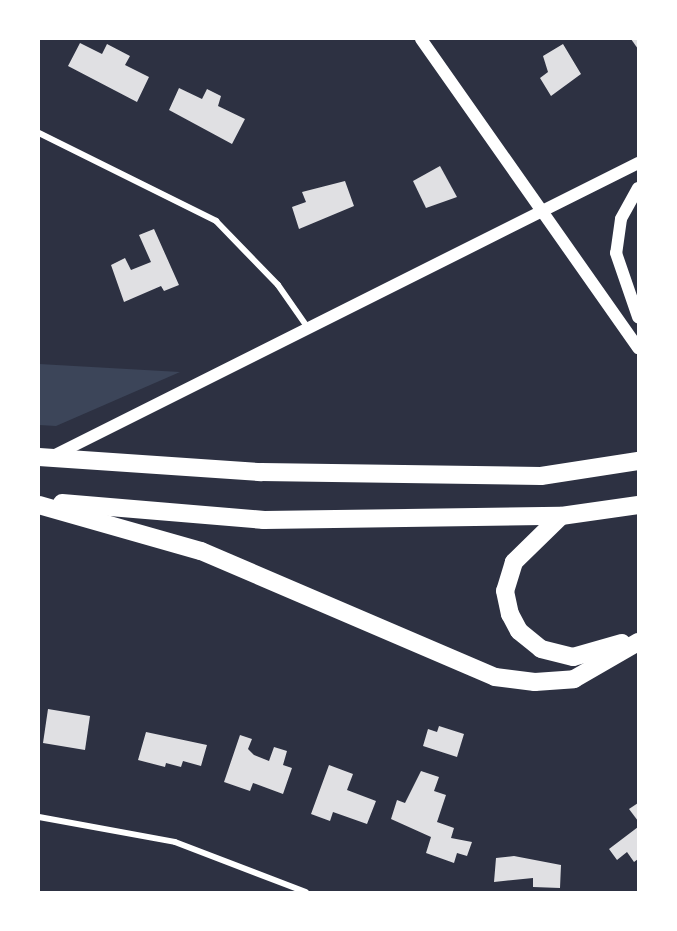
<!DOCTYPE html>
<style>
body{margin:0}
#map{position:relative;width:677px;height:931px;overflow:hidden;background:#2d3142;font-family:"Noto Sans",sans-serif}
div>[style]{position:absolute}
.green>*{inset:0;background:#3c4559}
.building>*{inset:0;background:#e0e0e3}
.minor>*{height:6px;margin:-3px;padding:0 3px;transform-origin:3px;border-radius:3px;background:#fff}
.secondary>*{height:12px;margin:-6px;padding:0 6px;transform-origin:6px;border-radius:6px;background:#fff}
.motorway>*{height:18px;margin:-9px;padding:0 9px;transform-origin:9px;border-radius:9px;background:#fff}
span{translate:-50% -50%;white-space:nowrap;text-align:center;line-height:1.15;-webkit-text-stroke:4.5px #fff;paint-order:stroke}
.frame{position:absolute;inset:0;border:40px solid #fff;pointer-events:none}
</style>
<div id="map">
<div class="green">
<div style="clip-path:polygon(39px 364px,180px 372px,56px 426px,39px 425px)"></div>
</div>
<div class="building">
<div style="clip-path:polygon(631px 39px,638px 39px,638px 49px)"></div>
<div style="clip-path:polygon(80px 43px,102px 54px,107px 44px,130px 56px,125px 65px,149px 77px,137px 102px,68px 66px)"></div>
<div style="clip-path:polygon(563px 44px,581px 74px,551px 96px,540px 78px,548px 72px,543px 56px)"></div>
<div style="clip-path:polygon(179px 88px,202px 99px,207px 89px,221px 96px,218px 106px,245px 119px,232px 144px,169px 110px)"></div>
<div style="clip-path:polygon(440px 166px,457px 197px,426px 208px,413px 181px)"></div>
<div style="clip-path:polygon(345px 181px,354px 206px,299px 229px,292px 207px,306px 202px,302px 192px)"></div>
<div style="clip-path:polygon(154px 229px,179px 285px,164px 291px,161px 286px,124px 302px,111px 265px,125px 258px,131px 270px,151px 262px,139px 235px)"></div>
<div style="clip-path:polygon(48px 709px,90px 716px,85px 750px,43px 743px)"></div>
<div style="clip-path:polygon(439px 726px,464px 734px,457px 757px,423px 746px,428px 729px,437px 732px)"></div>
<div style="clip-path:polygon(146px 732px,207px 745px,201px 766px,183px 761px,181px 767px,166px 763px,165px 767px,138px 760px)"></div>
<div style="clip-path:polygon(240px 735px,252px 739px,248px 749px,254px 755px,269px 761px,274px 747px,287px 751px,283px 765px,292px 768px,283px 794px,253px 783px,250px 791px,224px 782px)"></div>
<div style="clip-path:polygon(329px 765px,353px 774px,347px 790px,376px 801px,367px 824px,333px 812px,330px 821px,311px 814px)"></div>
<div style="clip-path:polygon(421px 771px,439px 777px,434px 791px,446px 795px,437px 822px,454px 828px,451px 838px,472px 842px,467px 856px,457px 853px,454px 863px,426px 853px,431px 837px,391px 819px,397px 800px,405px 803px)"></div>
<div style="clip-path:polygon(638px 803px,638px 821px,629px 809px)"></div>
<div style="clip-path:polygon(638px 827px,638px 859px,634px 862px,627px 852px,617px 860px,609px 849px)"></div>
<div style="clip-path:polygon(514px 856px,561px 865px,560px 888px,533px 887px,533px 878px,494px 882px,496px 858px)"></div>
</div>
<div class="minor">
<div style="left:39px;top:133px;width:198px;rotate:26.4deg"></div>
<div style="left:216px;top:221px;width:89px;rotate:45.9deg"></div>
<div style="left:278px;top:285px;width:52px;rotate:55.1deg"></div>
<div style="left:39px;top:817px;width:138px;rotate:10.4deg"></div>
<div style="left:175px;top:842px;width:140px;rotate:20.9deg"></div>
</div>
<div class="secondary">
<div style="left:421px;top:39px;width:378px;rotate:54.9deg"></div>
<div style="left:638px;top:188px;width:35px;rotate:119deg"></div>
<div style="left:621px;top:219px;width:34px;rotate:98deg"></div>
<div style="left:616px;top:253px;width:68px;rotate:71deg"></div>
<div style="left:51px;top:457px;width:657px;rotate:-26.6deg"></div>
</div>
<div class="motorway">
<div style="left:39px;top:457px;width:223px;rotate:3.9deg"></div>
<div style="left:261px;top:472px;width:280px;rotate:0.8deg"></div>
<div style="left:541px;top:476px;width:98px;rotate:-8.8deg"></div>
<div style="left:62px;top:503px;width:203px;rotate:4.8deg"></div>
<div style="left:264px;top:520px;width:297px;rotate:-0.8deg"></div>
<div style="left:561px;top:516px;width:78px;rotate:-8.1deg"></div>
<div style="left:39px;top:505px;width:168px;rotate:15.9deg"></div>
<div style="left:201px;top:551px;width:320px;rotate:23.2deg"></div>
<div style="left:495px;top:677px;width:40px;rotate:7.1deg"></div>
<div style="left:535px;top:682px;width:39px;rotate:-4deg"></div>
<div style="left:574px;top:679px;width:74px;rotate:-30deg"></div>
<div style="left:561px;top:516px;width:66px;rotate:135.6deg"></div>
<div style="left:514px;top:562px;width:30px;rotate:107deg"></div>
<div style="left:505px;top:591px;width:24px;rotate:78deg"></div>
<div style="left:510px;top:614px;width:19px;rotate:62deg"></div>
<div style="left:519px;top:631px;width:28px;rotate:39deg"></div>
<div style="left:541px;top:649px;width:33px;rotate:14deg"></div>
<div style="left:573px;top:657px;width:51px;rotate:-15.9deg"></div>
</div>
<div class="frame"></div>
</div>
